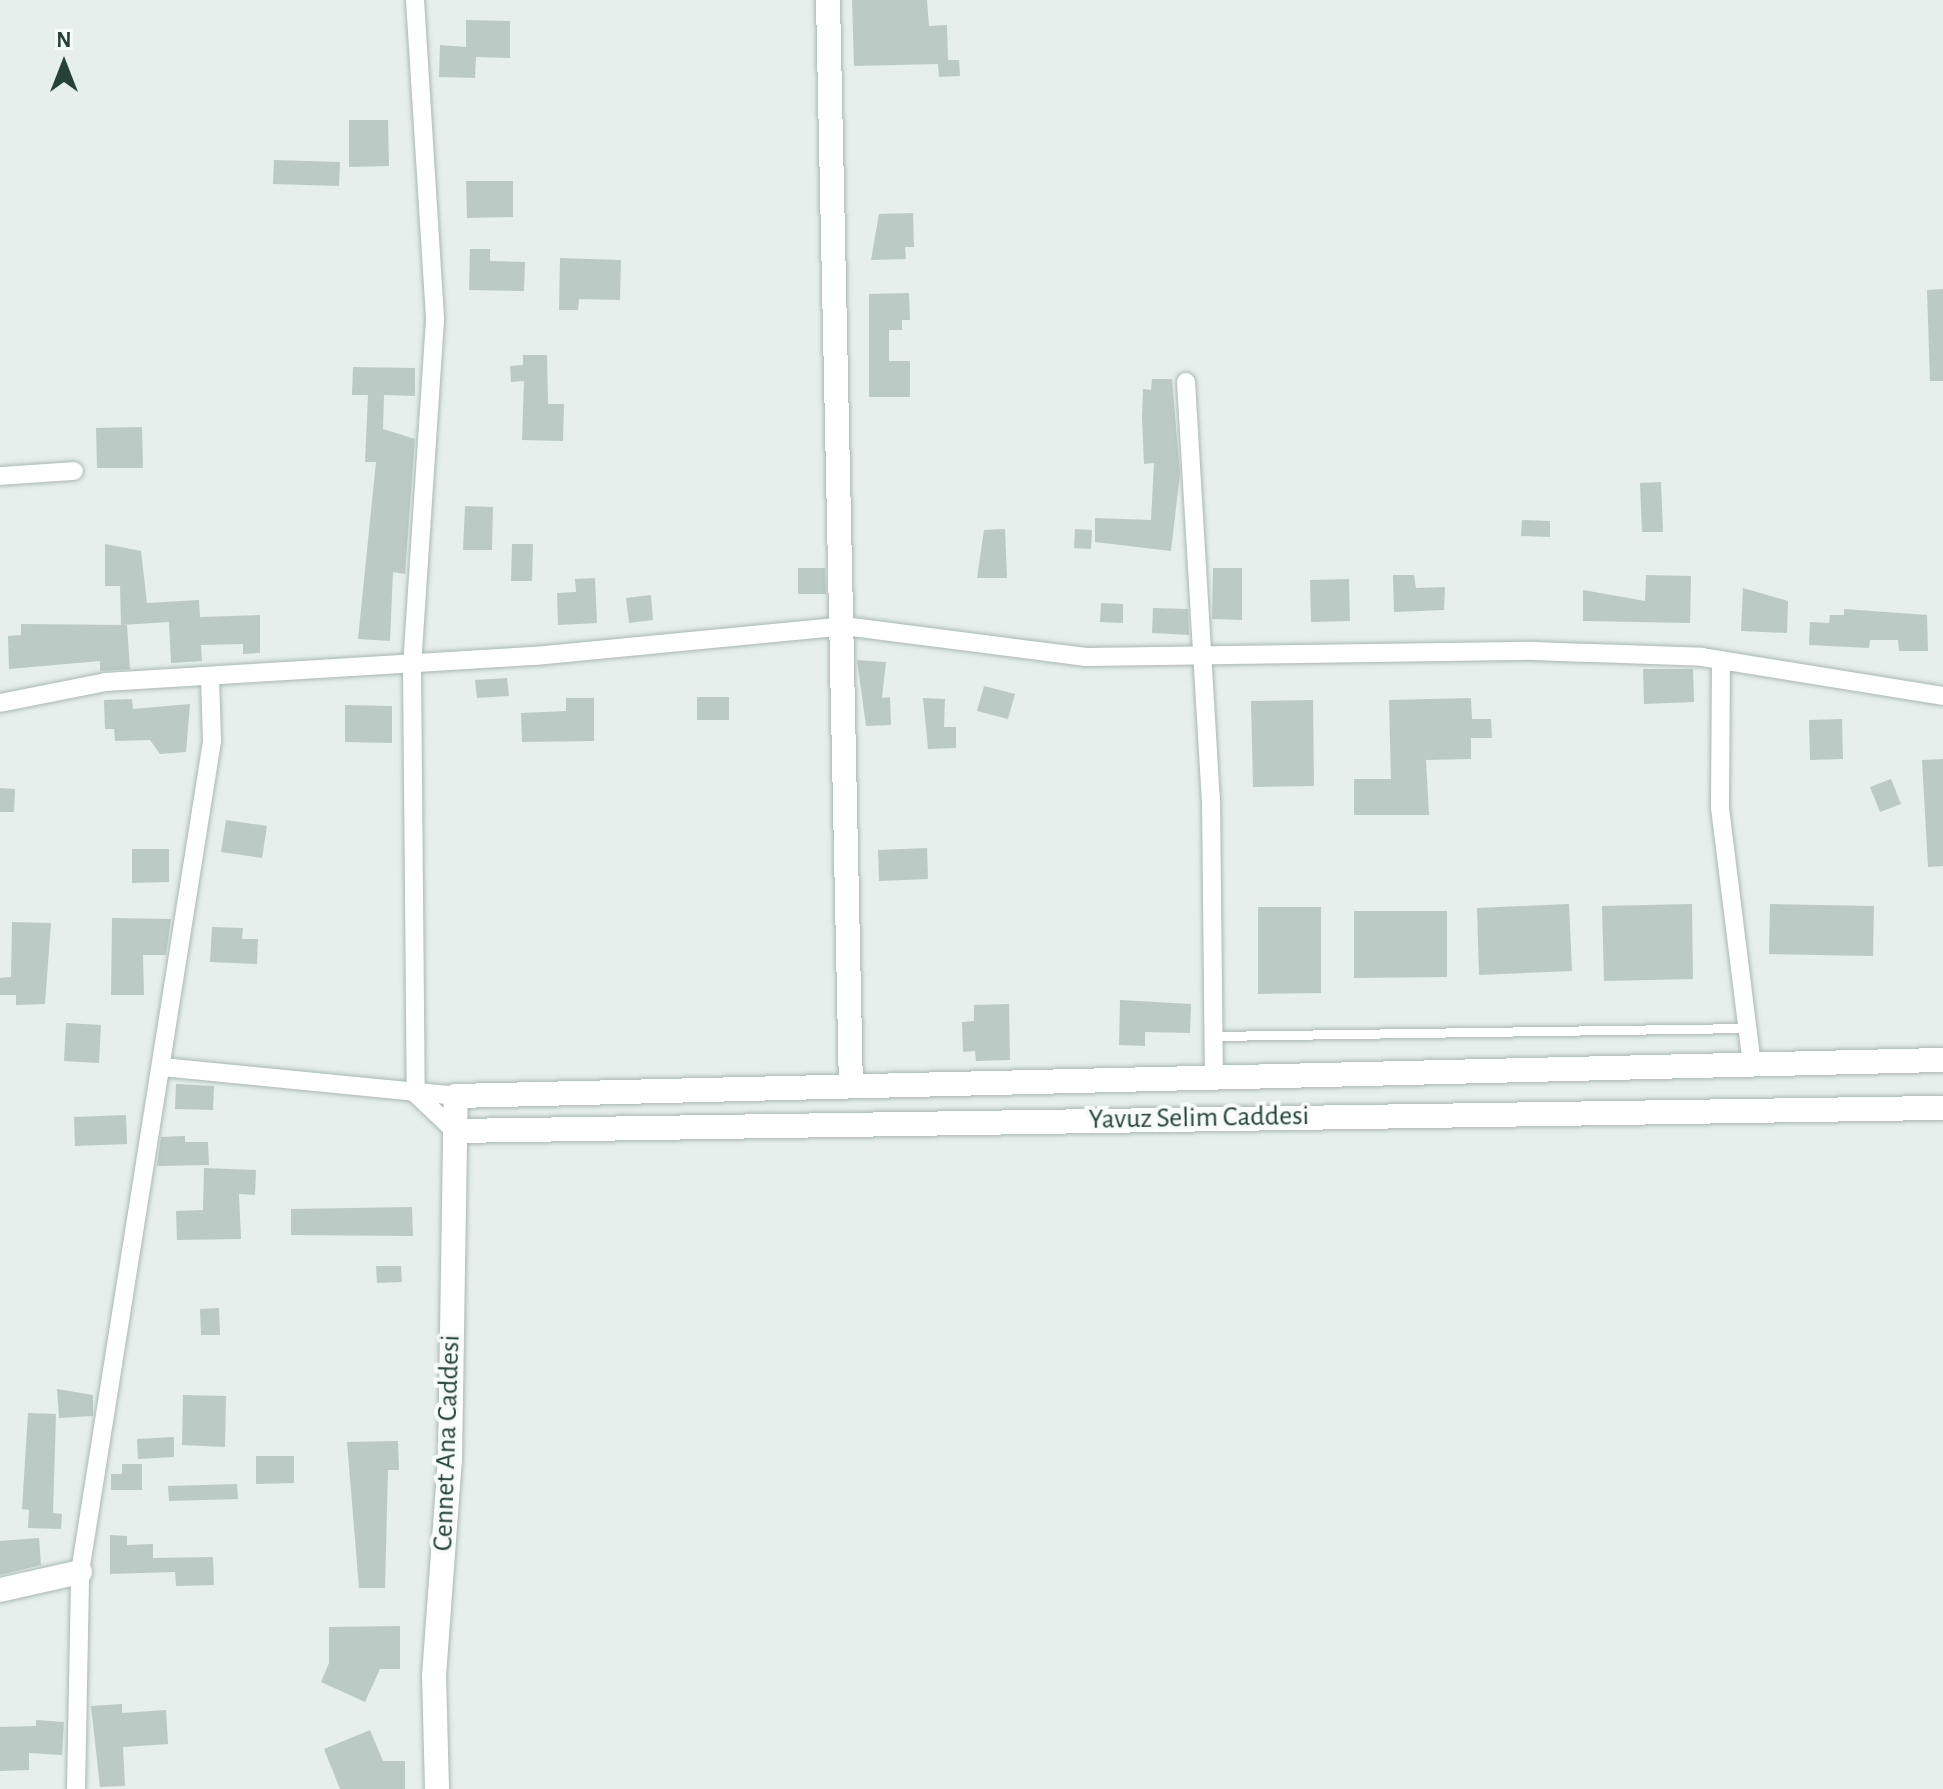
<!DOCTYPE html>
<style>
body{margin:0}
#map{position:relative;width:1943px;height:1789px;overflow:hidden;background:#e6efeb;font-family:"Alegreya Sans",sans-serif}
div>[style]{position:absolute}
.building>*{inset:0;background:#bbcac4}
.roads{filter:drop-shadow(0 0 2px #a8b8b2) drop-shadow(0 0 2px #a8b8b2)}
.service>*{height:9px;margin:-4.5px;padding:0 4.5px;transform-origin:4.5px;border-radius:4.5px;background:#fff}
.minor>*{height:18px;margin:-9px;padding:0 9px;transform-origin:9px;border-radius:9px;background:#fff}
.tertiary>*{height:24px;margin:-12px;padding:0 12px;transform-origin:12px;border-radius:12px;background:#fff}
span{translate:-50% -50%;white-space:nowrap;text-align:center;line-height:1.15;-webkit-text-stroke:8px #f7fbf9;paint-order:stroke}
.street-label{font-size:28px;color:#24423a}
.north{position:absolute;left:24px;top:24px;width:80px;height:80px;-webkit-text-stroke:6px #f7fbf9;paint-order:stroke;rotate:0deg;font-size:22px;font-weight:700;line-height:32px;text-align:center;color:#24423a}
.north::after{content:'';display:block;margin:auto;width:28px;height:36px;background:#24423a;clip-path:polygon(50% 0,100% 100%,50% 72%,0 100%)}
</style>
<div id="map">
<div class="building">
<div style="clip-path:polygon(852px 0,927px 0,929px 26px,947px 25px,948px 60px,959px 60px,960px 76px,939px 77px,938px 64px,854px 66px)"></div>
<div style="clip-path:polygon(466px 20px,510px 21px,510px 58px,476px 57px,475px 78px,439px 77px,440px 45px,466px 47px)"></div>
<div style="clip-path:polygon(349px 120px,388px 120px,389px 166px,349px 167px)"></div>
<div style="clip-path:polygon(274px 160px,340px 162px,339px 186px,273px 184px)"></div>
<div style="clip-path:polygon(466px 181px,513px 181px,513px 217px,467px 218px)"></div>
<div style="clip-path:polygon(913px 213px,914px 247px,905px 247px,906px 259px,871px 260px,879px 214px)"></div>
<div style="clip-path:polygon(470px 249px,490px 249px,490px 261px,525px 262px,524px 291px,469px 290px)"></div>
<div style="clip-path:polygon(560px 258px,621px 260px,620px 300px,579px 299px,578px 310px,559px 310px)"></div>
<div style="clip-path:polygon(1943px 289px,1943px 381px,1930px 381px,1927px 290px)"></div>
<div style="clip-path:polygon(909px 293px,910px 320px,902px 320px,902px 330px,889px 330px,889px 361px,910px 361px,910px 397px,869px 397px,869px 294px)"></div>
<div style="clip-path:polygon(523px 355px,547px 355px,548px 404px,564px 404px,563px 441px,522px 440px,524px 381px,511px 382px,510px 366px,523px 365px)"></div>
<div style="clip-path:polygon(353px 367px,415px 368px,415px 396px,384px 395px,383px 429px,415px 439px,405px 574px,393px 572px,390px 641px,358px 639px,376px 462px,365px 462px,368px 395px,352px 395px)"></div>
<div style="clip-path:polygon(1152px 379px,1172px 379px,1180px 474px,1171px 551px,1095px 542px,1095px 518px,1151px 520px,1154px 463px,1144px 464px,1142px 418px,1143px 389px,1151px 390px)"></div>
<div style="clip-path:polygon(142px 427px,143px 468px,97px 468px,96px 428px)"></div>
<div style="clip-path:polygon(1661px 482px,1663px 532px,1642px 532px,1640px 483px)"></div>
<div style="clip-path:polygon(465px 506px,493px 507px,492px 550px,463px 550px)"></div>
<div style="clip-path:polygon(1522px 520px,1550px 521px,1550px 537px,1521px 536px)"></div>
<div style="clip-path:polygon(1005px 529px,1007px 578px,977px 578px,984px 530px)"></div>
<div style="clip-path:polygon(1075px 529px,1092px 530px,1091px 549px,1074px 548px)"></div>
<div style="clip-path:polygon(105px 544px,141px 551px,147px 603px,199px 600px,200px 617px,260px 615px,260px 653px,243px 654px,243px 644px,201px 645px,202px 661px,171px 663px,169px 622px,121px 625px,120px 586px,105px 586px)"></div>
<div style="clip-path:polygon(512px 544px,533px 544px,532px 581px,511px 581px)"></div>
<div style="clip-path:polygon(798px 568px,825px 568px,826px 594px,798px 594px)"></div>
<div style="clip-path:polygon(1213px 568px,1242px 568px,1242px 620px,1212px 619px)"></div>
<div style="clip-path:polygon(1393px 575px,1414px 575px,1416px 588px,1445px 587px,1444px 610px,1394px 612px)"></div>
<div style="clip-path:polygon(1646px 575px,1691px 576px,1690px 623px,1583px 621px,1583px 590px,1645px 601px)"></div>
<div style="clip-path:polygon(595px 578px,597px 623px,558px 625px,557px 593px,576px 592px,575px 579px)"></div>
<div style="clip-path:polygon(1349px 579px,1350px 621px,1311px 622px,1310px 580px)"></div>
<div style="clip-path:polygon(1743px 588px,1788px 601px,1787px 633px,1741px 631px)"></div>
<div style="clip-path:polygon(651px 595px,653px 620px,629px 623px,626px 598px)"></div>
<div style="clip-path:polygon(1101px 603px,1123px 604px,1123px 623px,1100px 622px)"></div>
<div style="clip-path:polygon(1153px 608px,1188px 609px,1189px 635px,1152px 633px)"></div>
<div style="clip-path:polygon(1844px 609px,1927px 615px,1928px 651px,1899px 651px,1898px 640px,1870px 640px,1869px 648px,1809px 645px,1810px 622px,1829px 623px,1830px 615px,1844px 615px)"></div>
<div style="clip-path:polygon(21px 624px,127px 625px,130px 669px,100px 671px,100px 661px,9px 669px,8px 636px,21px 635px)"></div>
<div style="clip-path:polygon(857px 660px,886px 662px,882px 698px,890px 697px,891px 725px,866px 726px)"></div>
<div style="clip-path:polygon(1643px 669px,1693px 669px,1694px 702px,1644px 704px)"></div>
<div style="clip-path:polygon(507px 678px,509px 696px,477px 698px,475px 680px)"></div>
<div style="clip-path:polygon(984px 686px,1015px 694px,1008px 719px,977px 711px)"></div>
<div style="clip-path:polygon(697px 697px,729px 697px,729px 720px,697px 720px)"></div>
<div style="clip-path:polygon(566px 698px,594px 698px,594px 741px,522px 742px,521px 713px,566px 711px)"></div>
<div style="clip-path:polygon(923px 698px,945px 699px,944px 727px,956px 727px,956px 748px,928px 749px)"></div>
<div style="clip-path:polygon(1471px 698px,1472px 719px,1491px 719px,1492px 738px,1471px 738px,1471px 759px,1426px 760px,1429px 815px,1354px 815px,1354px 779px,1391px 779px,1389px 700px)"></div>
<div style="clip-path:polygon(132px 699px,133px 709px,190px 704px,186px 752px,160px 754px,150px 740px,115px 741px,114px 729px,105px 729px,104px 700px)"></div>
<div style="clip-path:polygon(1313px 700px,1314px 786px,1253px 787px,1251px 701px)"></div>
<div style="clip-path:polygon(345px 705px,392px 706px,392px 743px,345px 742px)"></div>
<div style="clip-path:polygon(1842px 719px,1843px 759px,1810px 760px,1809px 720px)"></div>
<div style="clip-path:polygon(1943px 759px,1943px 866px,1928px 867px,1922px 760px)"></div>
<div style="clip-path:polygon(1891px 779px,1901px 804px,1880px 812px,1870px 787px)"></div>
<div style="clip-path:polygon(0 788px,15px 789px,14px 812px,0 812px)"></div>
<div style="clip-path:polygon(226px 820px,267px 826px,262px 858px,221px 852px)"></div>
<div style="clip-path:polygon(927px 848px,928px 879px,879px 881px,878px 850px)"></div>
<div style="clip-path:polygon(132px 849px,169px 849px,169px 882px,132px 883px)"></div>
<div style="clip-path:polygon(1569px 904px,1572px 971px,1479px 975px,1477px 908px)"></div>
<div style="clip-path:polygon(1692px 904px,1693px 979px,1604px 981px,1602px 906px)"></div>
<div style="clip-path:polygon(1770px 904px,1874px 906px,1873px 956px,1769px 954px)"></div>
<div style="clip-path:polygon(1258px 907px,1321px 907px,1321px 993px,1258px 994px)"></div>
<div style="clip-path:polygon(1354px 911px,1447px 911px,1447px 977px,1354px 978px)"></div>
<div style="clip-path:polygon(112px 918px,171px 919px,166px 955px,143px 955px,144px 995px,111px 995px)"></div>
<div style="clip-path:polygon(12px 922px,51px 923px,45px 1004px,16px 1005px,16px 995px,0 995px,0 978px,11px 977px)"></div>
<div style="clip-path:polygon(212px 927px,243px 928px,242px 939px,258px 939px,257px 964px,210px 962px)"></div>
<div style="clip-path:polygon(1120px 1000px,1191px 1004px,1190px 1033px,1145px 1032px,1145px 1046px,1119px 1045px)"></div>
<div style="clip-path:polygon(1009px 1004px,1010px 1060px,976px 1061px,975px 1051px,963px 1052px,962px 1022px,974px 1021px,974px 1005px)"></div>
<div style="clip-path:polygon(66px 1023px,101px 1025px,99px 1063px,64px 1061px)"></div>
<div style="clip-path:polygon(176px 1084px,214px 1086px,213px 1110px,175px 1109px)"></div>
<div style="clip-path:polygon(126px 1115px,127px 1144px,75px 1146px,74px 1117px)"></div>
<div style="clip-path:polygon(185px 1136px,185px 1142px,208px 1142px,209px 1165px,157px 1166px,161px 1137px)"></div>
<div style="clip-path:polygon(204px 1168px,256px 1170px,255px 1195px,239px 1194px,241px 1239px,177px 1240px,176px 1211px,203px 1210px)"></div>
<div style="clip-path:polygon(412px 1207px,413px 1236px,291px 1235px,291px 1209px)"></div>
<div style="clip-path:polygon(376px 1266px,401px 1266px,402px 1282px,377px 1283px)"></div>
<div style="clip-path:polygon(219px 1308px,220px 1335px,201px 1335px,200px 1309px)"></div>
<div style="clip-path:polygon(57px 1389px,93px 1395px,93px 1416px,59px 1418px)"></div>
<div style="clip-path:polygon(183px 1395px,226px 1396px,225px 1447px,182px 1445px)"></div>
<div style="clip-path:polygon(28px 1413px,56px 1414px,53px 1513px,62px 1514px,61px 1529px,28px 1528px,29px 1510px,22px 1509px)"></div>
<div style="clip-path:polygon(174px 1437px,174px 1457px,138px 1459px,137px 1439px)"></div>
<div style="clip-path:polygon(398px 1441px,399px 1470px,388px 1470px,385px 1588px,359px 1588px,347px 1442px)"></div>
<div style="clip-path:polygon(256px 1456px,294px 1456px,294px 1483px,256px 1484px)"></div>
<div style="clip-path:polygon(122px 1464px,142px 1464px,142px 1490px,111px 1490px,111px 1474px,122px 1474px)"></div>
<div style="clip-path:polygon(237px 1484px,238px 1499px,169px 1501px,168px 1486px)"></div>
<div style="clip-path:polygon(110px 1535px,127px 1536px,127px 1545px,153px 1544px,153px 1558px,213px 1557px,214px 1585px,176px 1586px,175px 1572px,110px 1574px)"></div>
<div style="clip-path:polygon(39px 1538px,41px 1565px,0 1575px,0 1541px)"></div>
<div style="clip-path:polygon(400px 1626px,400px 1669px,380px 1669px,365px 1702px,321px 1682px,329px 1663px,329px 1627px)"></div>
<div style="clip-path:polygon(122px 1704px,122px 1713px,166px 1710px,168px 1744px,123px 1747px,125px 1786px,100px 1787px,91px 1706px)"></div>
<div style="clip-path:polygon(36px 1720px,64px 1722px,62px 1755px,29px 1753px,29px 1770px,0 1771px,0 1727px,36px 1726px)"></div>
<div style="clip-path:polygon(370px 1730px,383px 1761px,405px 1761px,405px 1789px,340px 1789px,324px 1749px)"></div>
</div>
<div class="roads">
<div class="service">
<div style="left:1213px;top:1036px;width:535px;rotate:-0.86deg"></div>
</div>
<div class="minor">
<div style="left:415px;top:0;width:321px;rotate:86.4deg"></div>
<div style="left:435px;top:320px;width:345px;rotate:93.8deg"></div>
<div style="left:412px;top:664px;width:430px;rotate:89.5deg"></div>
<div style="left:416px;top:1094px;width:54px;rotate:43.5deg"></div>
<div style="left:1186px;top:382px;width:417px;rotate:86.6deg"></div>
<div style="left:1211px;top:798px;width:279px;rotate:89.4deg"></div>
<div style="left:0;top:476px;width:74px;rotate:-3.9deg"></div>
<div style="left:1721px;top:660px;width:148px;rotate:90.4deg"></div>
<div style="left:1720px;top:808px;width:258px;rotate:82.9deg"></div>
<div style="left:0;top:703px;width:108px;rotate:-11.2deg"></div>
<div style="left:106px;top:682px;width:430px;rotate:-3.5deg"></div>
<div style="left:535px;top:656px;width:310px;rotate:-5.5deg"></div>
<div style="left:844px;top:626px;width:244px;rotate:7.3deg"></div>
<div style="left:1086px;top:657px;width:448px;rotate:-0.8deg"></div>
<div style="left:1534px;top:651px;width:168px;rotate:2deg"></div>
<div style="left:1702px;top:657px;width:244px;rotate:9.2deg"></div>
<div style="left:162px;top:1067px;width:295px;rotate:5.6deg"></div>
<div style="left:76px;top:1789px;width:217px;rotate:-88.9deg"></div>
<div style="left:80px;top:1572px;width:841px;rotate:-80.97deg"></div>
<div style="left:212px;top:741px;width:65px;rotate:-91.8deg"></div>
</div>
<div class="tertiary">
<div style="left:828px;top:0;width:1086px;rotate:88.79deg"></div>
<div style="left:455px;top:1131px;width:1488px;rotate:-0.89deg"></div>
<div style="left:0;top:1590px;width:82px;rotate:-12.7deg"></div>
<div style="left:437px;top:1789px;width:113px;rotate:-91.5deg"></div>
<div style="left:434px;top:1676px;width:217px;rotate:-85.8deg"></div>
<div style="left:450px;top:1460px;width:364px;rotate:-89.1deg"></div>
<div style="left:456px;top:1096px;width:1487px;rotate:-1.39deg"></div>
</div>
</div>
<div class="street-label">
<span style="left:1199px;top:1118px;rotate:-1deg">Yavuz Selim Caddesi</span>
<span style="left:447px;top:1443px;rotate:-88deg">Cennet Ana Caddesi</span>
</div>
<div class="north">N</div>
</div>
